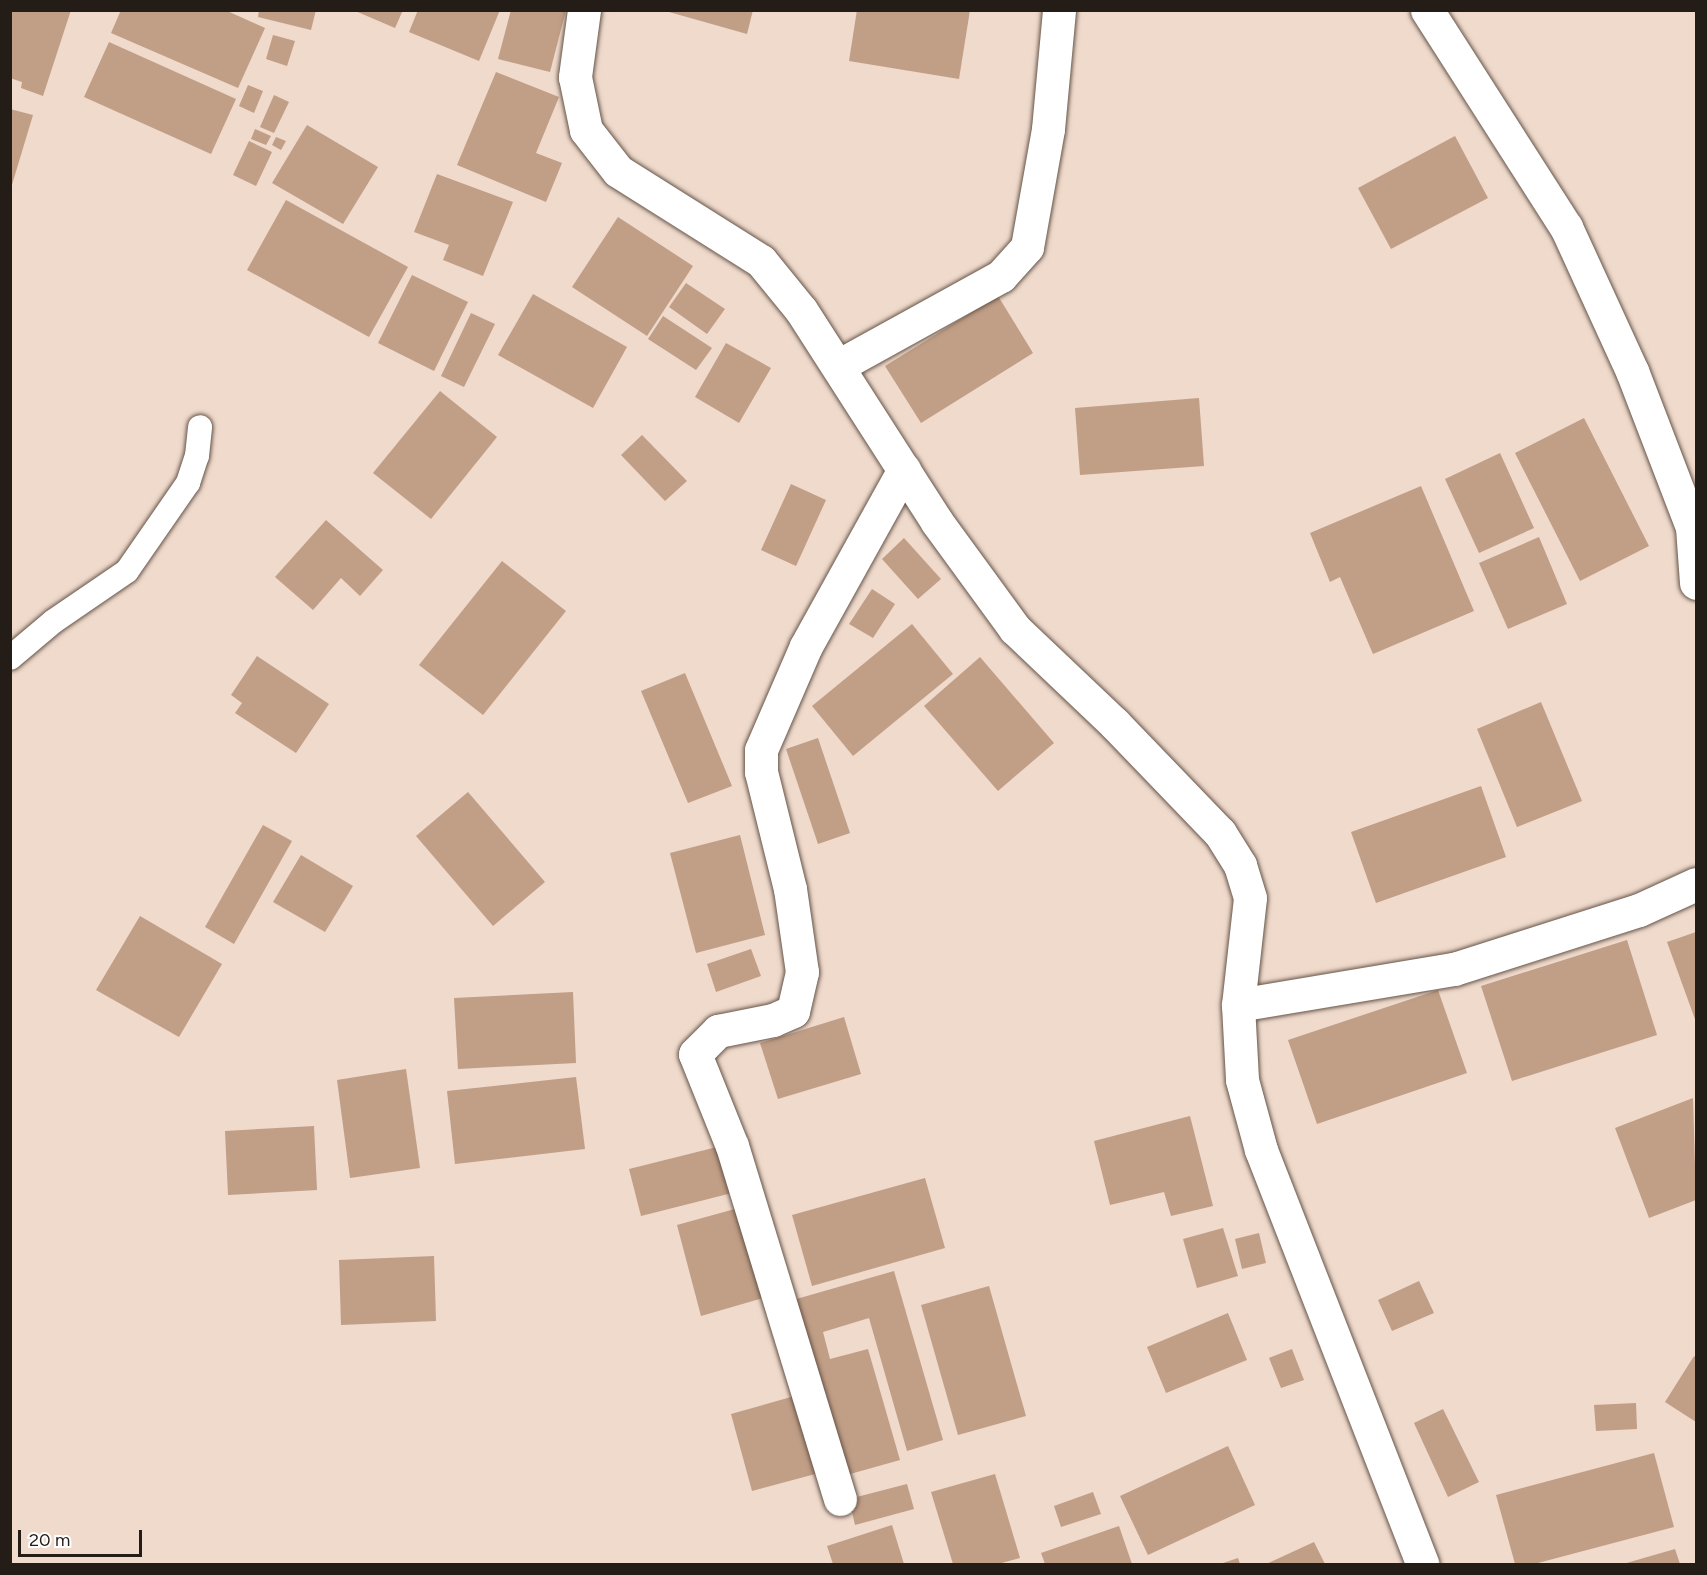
<!DOCTYPE html>
<style>
body{margin:0}
#map{position:relative;width:1707px;height:1575px;overflow:hidden;background:#efdacc;font-family:Figtree,sans-serif}
div>[style]{position:absolute}
.building>*{inset:0;background:#c19e86}
.roads{filter:drop-shadow(0 0 2px #655448) drop-shadow(0 0 2px #655448)}
.service>*{height:24px;margin:-12px;padding:0 12px;transform-origin:12px;border-radius:12px;background:#fff}
.minor>*{height:33px;margin:-16.5px;padding:0 16.5px;transform-origin:16.5px;border-radius:16.5px;background:#fff}
span{translate:-50% -50%;white-space:nowrap;text-align:center;line-height:1.15;-webkit-text-stroke:6px #fff;paint-order:stroke}
.frame{position:absolute;inset:0;border:12px solid #241c17;pointer-events:none}
.scale{position:absolute;left:18px;top:1530px;width:124px;height:27px;box-sizing:border-box;border:3px solid #241c17;border-top:0;padding-left:8px;font-size:18px;line-height:21px;white-space:nowrap;color:#241c17;-webkit-text-stroke:4px #fff;paint-order:stroke}
</style>
<div id="map">
<div class="building">
<div style="clip-path:polygon(10px 10px,71px 10px,43px 96px,21px 88px,22px 82px,10px 78px)"></div>
<div style="clip-path:polygon(121px 10px,225px 10px,265px 28px,238px 88px,111px 33px)"></div>
<div style="clip-path:polygon(259px 10px,316px 10px,311px 30px,258px 17px)"></div>
<div style="clip-path:polygon(353px 10px,403px 10px,395px 28px)"></div>
<div style="clip-path:polygon(418px 10px,500px 10px,479px 61px,409px 32px)"></div>
<div style="clip-path:polygon(511px 10px,566px 10px,550px 72px,498px 59px)"></div>
<div style="clip-path:polygon(662px 10px,753px 10px,747px 34px)"></div>
<div style="clip-path:polygon(857px 10px,970px 10px,959px 79px,849px 61px)"></div>
<div style="clip-path:polygon(273px 35px,295px 41px,287px 66px,266px 59px)"></div>
<div style="clip-path:polygon(109px 42px,236px 99px,211px 154px,84px 97px)"></div>
<div style="clip-path:polygon(496px 72px,559px 97px,536px 153px,562px 163px,546px 202px,457px 165px)"></div>
<div style="clip-path:polygon(248px 85px,263px 91px,254px 113px,239px 106px)"></div>
<div style="clip-path:polygon(274px 95px,289px 102px,274px 133px,260px 127px)"></div>
<div style="clip-path:polygon(10px 109px,33px 115px,11px 188px,10px 188px)"></div>
<div style="clip-path:polygon(307px 125px,378px 167px,343px 224px,272px 183px)"></div>
<div style="clip-path:polygon(255px 129px,271px 136px,266px 145px,251px 139px)"></div>
<div style="clip-path:polygon(1455px 136px,1488px 198px,1391px 249px,1358px 188px)"></div>
<div style="clip-path:polygon(276px 137px,286px 141px,281px 150px,272px 145px)"></div>
<div style="clip-path:polygon(249px 141px,272px 152px,256px 186px,233px 175px)"></div>
<div style="clip-path:polygon(437px 174px,513px 202px,483px 276px,443px 260px,449px 245px,414px 232px)"></div>
<div style="clip-path:polygon(286px 200px,408px 267px,369px 337px,247px 270px)"></div>
<div style="clip-path:polygon(618px 217px,693px 266px,647px 336px,572px 287px)"></div>
<div style="clip-path:polygon(412px 275px,468px 302px,434px 371px,378px 343px)"></div>
<div style="clip-path:polygon(686px 283px,725px 309px,707px 334px,669px 307px)"></div>
<div style="clip-path:polygon(533px 294px,627px 347px,593px 408px,498px 355px)"></div>
<div style="clip-path:polygon(998px 296px,1033px 353px,921px 423px,885px 366px)"></div>
<div style="clip-path:polygon(471px 313px,495px 324px,464px 387px,441px 376px)"></div>
<div style="clip-path:polygon(663px 316px,712px 348px,696px 370px,648px 339px)"></div>
<div style="clip-path:polygon(726px 343px,771px 368px,739px 423px,695px 397px)"></div>
<div style="clip-path:polygon(440px 391px,497px 437px,431px 519px,373px 473px)"></div>
<div style="clip-path:polygon(1199px 398px,1204px 466px,1080px 475px,1075px 408px)"></div>
<div style="clip-path:polygon(1584px 418px,1649px 546px,1580px 581px,1515px 453px)"></div>
<div style="clip-path:polygon(642px 435px,687px 481px,665px 501px,621px 455px)"></div>
<div style="clip-path:polygon(1500px 453px,1534px 528px,1479px 553px,1445px 479px)"></div>
<div style="clip-path:polygon(791px 484px,826px 500px,796px 566px,761px 550px)"></div>
<div style="clip-path:polygon(1421px 486px,1474px 611px,1373px 654px,1340px 577px,1330px 582px,1310px 533px)"></div>
<div style="clip-path:polygon(326px 520px,383px 570px,360px 596px,341px 578px,313px 610px,275px 577px)"></div>
<div style="clip-path:polygon(1539px 537px,1567px 604px,1508px 629px,1479px 563px)"></div>
<div style="clip-path:polygon(904px 538px,941px 579px,918px 599px,882px 559px)"></div>
<div style="clip-path:polygon(502px 561px,566px 611px,483px 715px,419px 665px)"></div>
<div style="clip-path:polygon(872px 589px,895px 604px,873px 638px,849px 624px)"></div>
<div style="clip-path:polygon(912px 624px,953px 674px,853px 756px,812px 706px)"></div>
<div style="clip-path:polygon(257px 656px,329px 704px,296px 753px,235px 713px,242px 703px,231px 695px)"></div>
<div style="clip-path:polygon(980px 657px,1054px 743px,998px 791px,924px 706px)"></div>
<div style="clip-path:polygon(685px 673px,732px 786px,688px 803px,641px 691px)"></div>
<div style="clip-path:polygon(1541px 702px,1582px 801px,1517px 827px,1477px 729px)"></div>
<div style="clip-path:polygon(818px 738px,850px 833px,818px 844px,786px 749px)"></div>
<div style="clip-path:polygon(1481px 786px,1506px 857px,1376px 903px,1351px 832px)"></div>
<div style="clip-path:polygon(468px 792px,545px 882px,493px 926px,416px 836px)"></div>
<div style="clip-path:polygon(263px 825px,292px 841px,234px 944px,205px 927px)"></div>
<div style="clip-path:polygon(740px 835px,765px 935px,696px 953px,670px 853px)"></div>
<div style="clip-path:polygon(301px 855px,353px 886px,325px 932px,273px 902px)"></div>
<div style="clip-path:polygon(140px 916px,222px 964px,179px 1037px,96px 990px)"></div>
<div style="clip-path:polygon(1696px 932px,1696px 1022px,1667px 942px)"></div>
<div style="clip-path:polygon(1627px 940px,1657px 1035px,1512px 1081px,1481px 986px)"></div>
<div style="clip-path:polygon(751px 949px,761px 976px,716px 992px,707px 964px)"></div>
<div style="clip-path:polygon(1438px 990px,1467px 1073px,1317px 1124px,1288px 1040px)"></div>
<div style="clip-path:polygon(573px 992px,576px 1063px,458px 1069px,454px 998px)"></div>
<div style="clip-path:polygon(844px 1017px,861px 1074px,778px 1099px,760px 1043px)"></div>
<div style="clip-path:polygon(406px 1069px,420px 1168px,350px 1178px,337px 1080px)"></div>
<div style="clip-path:polygon(576px 1077px,585px 1149px,455px 1164px,447px 1091px)"></div>
<div style="clip-path:polygon(1693px 1098px,1696px 1200px,1649px 1218px,1615px 1128px)"></div>
<div style="clip-path:polygon(1190px 1116px,1213px 1206px,1171px 1216px,1164px 1192px,1110px 1205px,1094px 1141px)"></div>
<div style="clip-path:polygon(314px 1126px,317px 1190px,228px 1195px,225px 1131px)"></div>
<div style="clip-path:polygon(721px 1146px,732px 1193px,641px 1216px,629px 1169px)"></div>
<div style="clip-path:polygon(925px 1178px,945px 1248px,812px 1286px,792px 1215px)"></div>
<div style="clip-path:polygon(742px 1207px,767px 1297px,701px 1316px,677px 1225px)"></div>
<div style="clip-path:polygon(1223px 1228px,1238px 1276px,1197px 1288px,1183px 1239px)"></div>
<div style="clip-path:polygon(1259px 1233px,1266px 1263px,1242px 1269px,1235px 1239px)"></div>
<div style="clip-path:polygon(434px 1256px,436px 1321px,341px 1325px,339px 1260px)"></div>
<div style="clip-path:polygon(894px 1271px,943px 1440px,907px 1451px,869px 1318px,823px 1332px,830px 1359px,868px 1349px,900px 1460px,836px 1478px,786px 1302px)"></div>
<div style="clip-path:polygon(1419px 1281px,1434px 1313px,1392px 1331px,1378px 1300px)"></div>
<div style="clip-path:polygon(989px 1286px,1026px 1416px,958px 1435px,921px 1305px)"></div>
<div style="clip-path:polygon(1228px 1313px,1247px 1360px,1166px 1393px,1147px 1347px)"></div>
<div style="clip-path:polygon(1292px 1349px,1304px 1380px,1281px 1388px,1269px 1358px)"></div>
<div style="clip-path:polygon(1694px 1356px,1696px 1358px,1696px 1422px,1665px 1402px)"></div>
<div style="clip-path:polygon(798px 1395px,819px 1473px,752px 1491px,731px 1414px)"></div>
<div style="clip-path:polygon(1636px 1403px,1637px 1429px,1596px 1431px,1594px 1405px)"></div>
<div style="clip-path:polygon(1443px 1409px,1479px 1482px,1448px 1497px,1414px 1423px)"></div>
<div style="clip-path:polygon(1228px 1446px,1255px 1505px,1148px 1555px,1120px 1496px)"></div>
<div style="clip-path:polygon(1654px 1453px,1674px 1527px,1534px 1564px,1515px 1564px,1496px 1495px)"></div>
<div style="clip-path:polygon(995px 1474px,1020px 1558px,998px 1564px,953px 1564px,931px 1492px)"></div>
<div style="clip-path:polygon(907px 1484px,914px 1509px,855px 1525px,849px 1499px)"></div>
<div style="clip-path:polygon(1093px 1492px,1101px 1514px,1061px 1527px,1054px 1506px)"></div>
<div style="clip-path:polygon(892px 1525px,904px 1564px,833px 1564px,827px 1546px)"></div>
<div style="clip-path:polygon(1119px 1526px,1132px 1564px,1045px 1564px,1041px 1553px)"></div>
<div style="clip-path:polygon(1314px 1542px,1325px 1564px,1266px 1564px)"></div>
<div style="clip-path:polygon(1675px 1549px,1680px 1564px,1623px 1564px)"></div>
<div style="clip-path:polygon(1238px 1558px,1240px 1564px,1220px 1564px)"></div>
</div>
<div class="roads">
<div class="service">
<div style="left:10px;top:658px;width:57px;rotate:-40.1deg"></div>
<div style="left:54px;top:621px;width:88px;rotate:-34.4deg"></div>
<div style="left:127px;top:571px;width:107px;rotate:-55.3deg"></div>
<div style="left:188px;top:483px;width:28px;rotate:-72deg"></div>
<div style="left:197px;top:456px;width:29px;rotate:-84deg"></div>
</div>
<div class="minor">
<div style="left:584px;top:10px;width:68px;rotate:97.7deg"></div>
<div style="left:575px;top:77px;width:54px;rotate:78.3deg"></div>
<div style="left:586px;top:130px;width:52px;rotate:52deg"></div>
<div style="left:618px;top:171px;width:169px;rotate:32.2deg"></div>
<div style="left:761px;top:261px;width:63px;rotate:50.8deg"></div>
<div style="left:801px;top:310px;width:252px;rotate:57.3deg"></div>
<div style="left:937px;top:522px;width:132px;rotate:53.9deg"></div>
<div style="left:1015px;top:629px;width:137px;rotate:43.5deg"></div>
<div style="left:1114px;top:723px;width:153px;rotate:46.1deg"></div>
<div style="left:1220px;top:833px;width:38px;rotate:58deg"></div>
<div style="left:1240px;top:865px;width:34px;rotate:73deg"></div>
<div style="left:1250px;top:898px;width:108px;rotate:96.4deg"></div>
<div style="left:1238px;top:1005px;width:75px;rotate:86.9deg"></div>
<div style="left:1242px;top:1080px;width:73px;rotate:74.8deg"></div>
<div style="left:1261px;top:1150px;width:444px;rotate:68.7deg"></div>
<div style="left:1427px;top:10px;width:258px;rotate:57.4deg"></div>
<div style="left:1566px;top:227px;width:158px;rotate:65.4deg"></div>
<div style="left:1632px;top:371px;width:167px;rotate:69deg"></div>
<div style="left:1692px;top:527px;width:56px;rotate:85.9deg"></div>
<div style="left:838px;top:366px;width:186px;rotate:-28.9deg"></div>
<div style="left:1001px;top:276px;width:39px;rotate:-48deg"></div>
<div style="left:1027px;top:247px;width:120px;rotate:-79.9deg"></div>
<div style="left:1048px;top:129px;width:120px;rotate:-84.7deg"></div>
<div style="left:1238px;top:1005px;width:219px;rotate:-9.5deg"></div>
<div style="left:1454px;top:969px;width:194px;rotate:-17.7deg"></div>
<div style="left:1639px;top:910px;width:63px;rotate:-24.5deg"></div>
<div style="left:840px;top:1499px;width:369px;rotate:-107deg"></div>
<div style="left:732px;top:1146px;width:99px;rotate:-111.9deg"></div>
<div style="left:695px;top:1054px;width:33px;rotate:-45deg"></div>
<div style="left:718px;top:1031px;width:56px;rotate:-11.3deg"></div>
<div style="left:773px;top:1020px;width:22px;rotate:-24deg"></div>
<div style="left:793px;top:1011px;width:40px;rotate:-77deg"></div>
<div style="left:802px;top:972px;width:84px;rotate:-98.2deg"></div>
<div style="left:790px;top:889px;width:121px;rotate:-103.9deg"></div>
<div style="left:761px;top:772px;width:22px;rotate:-90deg"></div>
<div style="left:761px;top:750px;width:113px;rotate:-66.6deg"></div>
<div style="left:806px;top:646px;width:202px;rotate:-61deg"></div>
</div>
</div>
<div class="frame"></div>
<div class="scale">20 m</div>
</div>
